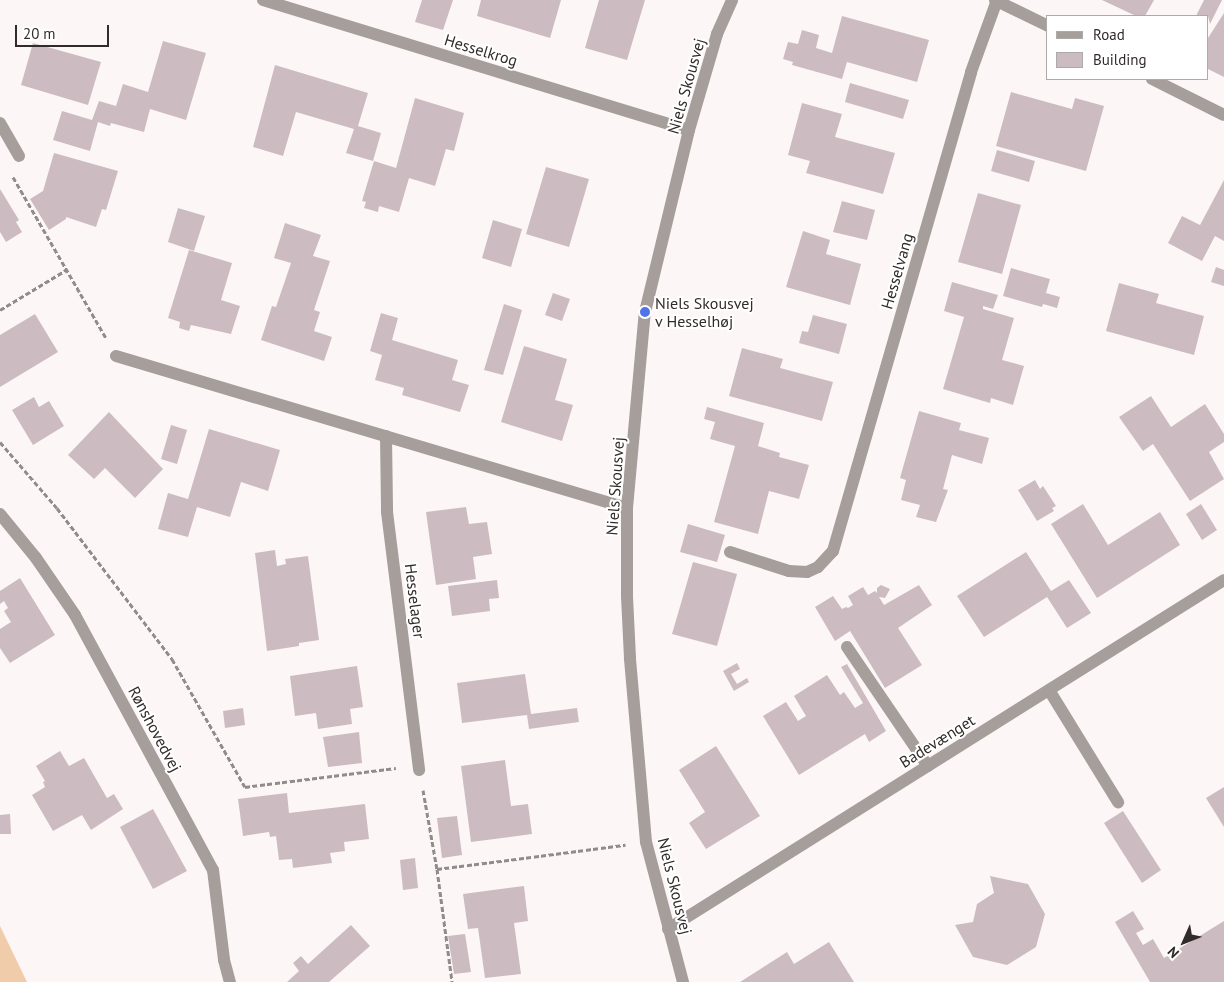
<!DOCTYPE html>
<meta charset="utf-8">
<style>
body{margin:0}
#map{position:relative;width:1224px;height:982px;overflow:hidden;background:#fdf6f6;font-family:"PT Sans",sans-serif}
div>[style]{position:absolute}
.green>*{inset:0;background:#f0ccab}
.building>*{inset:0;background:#ccbcc1}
.path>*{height:3px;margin-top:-1.5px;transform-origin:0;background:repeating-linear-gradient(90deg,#928b8b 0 5px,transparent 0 7.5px)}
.minor>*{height:12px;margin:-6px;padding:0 6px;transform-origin:6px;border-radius:6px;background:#a59e9b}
.dots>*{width:14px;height:14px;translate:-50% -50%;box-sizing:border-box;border:2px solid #fff;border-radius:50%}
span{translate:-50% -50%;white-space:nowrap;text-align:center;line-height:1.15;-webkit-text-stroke:4px #fff;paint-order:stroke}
.street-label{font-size:16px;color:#312b2a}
.poi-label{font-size:16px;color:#312b2a}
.left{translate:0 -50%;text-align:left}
.legend{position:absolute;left:1046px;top:15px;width:162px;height:65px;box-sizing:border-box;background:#fff;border:1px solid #adaaaa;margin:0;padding:6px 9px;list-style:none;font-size:15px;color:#312b2a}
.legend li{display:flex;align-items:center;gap:10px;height:25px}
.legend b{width:25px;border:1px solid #adaaaa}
.north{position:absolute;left:1159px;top:917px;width:50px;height:50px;-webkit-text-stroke:4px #fff;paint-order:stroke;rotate:226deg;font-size:14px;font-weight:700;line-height:20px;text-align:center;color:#312b2a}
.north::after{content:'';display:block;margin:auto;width:18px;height:22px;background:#312b2a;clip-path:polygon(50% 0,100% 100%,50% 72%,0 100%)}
.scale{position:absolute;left:15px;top:25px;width:94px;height:22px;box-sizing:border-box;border:2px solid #312b2a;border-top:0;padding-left:6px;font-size:15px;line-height:18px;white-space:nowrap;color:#312b2a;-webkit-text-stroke:4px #fff;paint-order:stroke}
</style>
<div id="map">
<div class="green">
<div style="clip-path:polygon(0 926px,27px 982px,0 982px)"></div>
</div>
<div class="building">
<div style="clip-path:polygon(422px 0,453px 0,443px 30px,415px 22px)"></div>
<div style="clip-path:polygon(481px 0,561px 0,550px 38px,477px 16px)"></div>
<div style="clip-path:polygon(599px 0,645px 0,627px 60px,585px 48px)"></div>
<div style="clip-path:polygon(1102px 0,1154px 0,1145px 16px,1136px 16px)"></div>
<div style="clip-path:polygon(1204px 0,1222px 0,1210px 24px,1208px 16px,1196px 16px)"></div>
<div style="clip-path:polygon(1224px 13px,1224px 77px,1208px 69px,1208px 38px)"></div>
<div style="clip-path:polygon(842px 16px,929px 40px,917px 82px,847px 62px,842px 79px,792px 65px,793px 62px,783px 59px,788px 42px,798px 44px,802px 30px,819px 35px,816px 48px,832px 53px)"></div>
<div style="clip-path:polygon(163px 41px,206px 53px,186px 120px,150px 109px,144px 132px,111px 123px,110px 126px,98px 122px,90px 151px,53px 140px,62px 111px,92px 120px,99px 101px,116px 106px,123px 84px,148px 92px)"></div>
<div style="clip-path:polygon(33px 43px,101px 62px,88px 105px,21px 85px)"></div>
<div style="clip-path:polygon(275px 65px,368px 93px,358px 126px,381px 133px,373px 161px,346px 153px,354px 129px,296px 112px,283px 156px,253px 147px)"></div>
<div style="clip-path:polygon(850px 83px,909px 100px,903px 119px,845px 102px)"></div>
<div style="clip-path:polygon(1011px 92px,1072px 109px,1075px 98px,1104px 106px,1086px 171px,996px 146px)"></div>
<div style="clip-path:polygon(415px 98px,464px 113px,454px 151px,446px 149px,435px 186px,409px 178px,399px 212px,379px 206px,378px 212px,364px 208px,366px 202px,362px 201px,374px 161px,396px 168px)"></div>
<div style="clip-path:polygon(802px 103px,842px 114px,835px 137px,895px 153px,883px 194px,806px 173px,810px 161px,788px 155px)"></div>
<div style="clip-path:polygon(997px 150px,1035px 161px,1029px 182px,991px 171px)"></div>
<div style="clip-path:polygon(54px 153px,118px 171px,106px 210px,102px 209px,96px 227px,66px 217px,66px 219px,49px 230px,30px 199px,43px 191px)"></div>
<div style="clip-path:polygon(546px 167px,589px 179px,569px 247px,526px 234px)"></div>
<div style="clip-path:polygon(1224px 180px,1224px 241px,1215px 236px,1202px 261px,1168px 243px,1182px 216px,1200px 225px)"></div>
<div style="clip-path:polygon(0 189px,19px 220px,16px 222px,22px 232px,6px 242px,0 232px)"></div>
<div style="clip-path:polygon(978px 193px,1021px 205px,1002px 274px,958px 262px)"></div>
<div style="clip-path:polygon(842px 201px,875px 210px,867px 240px,833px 232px)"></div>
<div style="clip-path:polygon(178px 208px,205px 216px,194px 251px,168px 242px)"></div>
<div style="clip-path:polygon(493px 220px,522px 229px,511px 267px,482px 258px)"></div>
<div style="clip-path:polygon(285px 223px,321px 235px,313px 256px,330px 261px,314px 310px,320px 312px,314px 331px,332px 337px,324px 361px,261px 340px,272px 306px,276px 307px,291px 263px,274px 258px)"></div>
<div style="clip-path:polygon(803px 231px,830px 240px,826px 254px,861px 264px,850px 305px,786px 287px)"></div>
<div style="clip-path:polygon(189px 250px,232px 263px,221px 300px,240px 306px,231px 334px,191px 325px,189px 331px,179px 328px,180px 322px,168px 318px)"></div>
<div style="clip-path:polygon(1216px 267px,1224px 270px,1224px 286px,1211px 282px)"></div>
<div style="clip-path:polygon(1011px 268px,1050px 279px,1046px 293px,1060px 297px,1057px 308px,1043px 304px,1042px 307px,1003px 296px)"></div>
<div style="clip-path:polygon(952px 282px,998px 295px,993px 309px,983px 306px,983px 309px,1014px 318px,1002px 360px,1024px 366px,1013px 405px,991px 398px,990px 403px,943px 389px,964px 317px,944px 311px)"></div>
<div style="clip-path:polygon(1119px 283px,1159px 294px,1156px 303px,1204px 316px,1194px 355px,1106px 331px)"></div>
<div style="clip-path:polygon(553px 293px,570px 299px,562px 321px,545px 315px)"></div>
<div style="clip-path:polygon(504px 304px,522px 310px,503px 375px,484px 370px)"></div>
<div style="clip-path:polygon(381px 313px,398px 318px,392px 340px,458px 360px,452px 380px,469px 385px,460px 412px,402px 395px,404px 388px,375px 380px,382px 355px,370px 351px)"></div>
<div style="clip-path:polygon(35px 314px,58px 352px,0 387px,0 335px)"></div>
<div style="clip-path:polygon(813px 315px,847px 324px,839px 354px,799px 343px,802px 331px,808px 332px)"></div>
<div style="clip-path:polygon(524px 346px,567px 359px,555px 400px,573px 405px,562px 441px,501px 422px)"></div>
<div style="clip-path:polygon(742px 348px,783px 359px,780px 368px,833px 382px,822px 421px,729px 396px)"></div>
<div style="clip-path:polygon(1151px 396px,1171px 427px,1205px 404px,1224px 434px,1224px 442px,1209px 452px,1224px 479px,1190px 501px,1153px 444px,1143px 451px,1119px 417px)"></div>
<div style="clip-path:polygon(34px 397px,39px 407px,49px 401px,64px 426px,33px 445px,12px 410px)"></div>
<div style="clip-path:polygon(707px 407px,764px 423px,758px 446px,780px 453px,779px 457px,809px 465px,799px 499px,769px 491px,758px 534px,714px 522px,735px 446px,710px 439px,715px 422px,704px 419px)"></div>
<div style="clip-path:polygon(919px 411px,961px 423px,959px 430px,989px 438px,982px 464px,952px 455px,943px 489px,948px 490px,936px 522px,916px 517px,920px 505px,901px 500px,906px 480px,900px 478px)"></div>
<div style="clip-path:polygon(109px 412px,163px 469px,135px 498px,105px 468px,94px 479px,68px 455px)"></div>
<div style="clip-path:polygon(171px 425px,187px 430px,177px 464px,161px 459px)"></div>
<div style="clip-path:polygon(209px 429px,280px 450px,268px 491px,241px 482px,230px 517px,197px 507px,188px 537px,158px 529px,168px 493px,188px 499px)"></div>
<div style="clip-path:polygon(1035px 480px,1040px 489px,1043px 486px,1056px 506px,1052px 508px,1054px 511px,1037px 521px,1018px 490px)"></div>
<div style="clip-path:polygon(1083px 504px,1108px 545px,1160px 512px,1180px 545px,1097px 598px,1051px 524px)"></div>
<div style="clip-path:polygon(1201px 504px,1217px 530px,1202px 540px,1186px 514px)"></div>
<div style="clip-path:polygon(466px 507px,469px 524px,487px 522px,492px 554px,473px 557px,476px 579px,436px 585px,426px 512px)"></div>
<div style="clip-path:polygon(688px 524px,725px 535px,717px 562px,680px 552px)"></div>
<div style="clip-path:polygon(275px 550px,277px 566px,286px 564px,285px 559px,308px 556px,319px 640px,299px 643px,299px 646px,267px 651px,255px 553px)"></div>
<div style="clip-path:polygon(1026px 552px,1051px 591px,1069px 580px,1091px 613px,1067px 628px,1047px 597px,984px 637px,957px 596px)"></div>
<div style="clip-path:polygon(693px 562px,737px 574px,717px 646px,672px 634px)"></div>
<div style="clip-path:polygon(20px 578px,55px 635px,10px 663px,0 648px,0 629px,11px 622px,4px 611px,8px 608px,4px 601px,0 604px,0 591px)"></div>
<div style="clip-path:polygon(497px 580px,499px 598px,489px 599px,490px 611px,452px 616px,448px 586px)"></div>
<div style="clip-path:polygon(881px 585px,890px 589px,885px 598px,879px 597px,884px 605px,919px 585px,932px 605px,898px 628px,922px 665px,885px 688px,850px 631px,835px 641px,815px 607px,833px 596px,842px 609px,846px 607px,848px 608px,853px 605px,848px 596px,863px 587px,868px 595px,875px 591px,877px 593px,877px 588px)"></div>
<div style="clip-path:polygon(737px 663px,740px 669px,731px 674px,737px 684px,747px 678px,749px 682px,734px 691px,723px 671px)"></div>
<div style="clip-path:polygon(847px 664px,886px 731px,869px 742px,865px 734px,799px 775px,763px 716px,786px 702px,798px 721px,806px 716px,794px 696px,827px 675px,840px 695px,844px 692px,855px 708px,863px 703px,841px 667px)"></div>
<div style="clip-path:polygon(357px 666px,363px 707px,350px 709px,352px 724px,318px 729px,316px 713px,295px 716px,290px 676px)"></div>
<div style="clip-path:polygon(525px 674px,531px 714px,577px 708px,579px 722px,529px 729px,527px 715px,462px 723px,457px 683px)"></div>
<div style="clip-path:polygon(243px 708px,245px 725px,225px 728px,223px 711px)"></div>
<div style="clip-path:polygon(359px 732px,362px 763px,328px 767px,323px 737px)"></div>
<div style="clip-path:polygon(716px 746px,760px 816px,706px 849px,689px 823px,705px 812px,679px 770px)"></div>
<div style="clip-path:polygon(60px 751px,69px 766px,84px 758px,107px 798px,114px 794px,123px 809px,91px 830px,82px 815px,53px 831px,32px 795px,45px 787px,43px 782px,45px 781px,36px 766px)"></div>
<div style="clip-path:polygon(505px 760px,511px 806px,528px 804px,532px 834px,471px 842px,461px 766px)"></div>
<div style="clip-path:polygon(1224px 787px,1224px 827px,1206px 798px)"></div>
<div style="clip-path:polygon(287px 793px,289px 813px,365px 804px,369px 839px,344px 842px,345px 851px,330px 853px,332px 863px,293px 868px,292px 859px,279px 860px,276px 836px,270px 837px,269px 832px,243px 836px,238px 799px)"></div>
<div style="clip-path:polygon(153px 809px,187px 871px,153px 889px,120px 827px)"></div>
<div style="clip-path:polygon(1123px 811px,1161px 870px,1142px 883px,1104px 823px)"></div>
<div style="clip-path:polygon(10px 814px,11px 834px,0 834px,0 815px)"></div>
<div style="clip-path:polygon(457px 816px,462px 855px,442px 858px,437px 818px)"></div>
<div style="clip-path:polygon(415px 858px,418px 888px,403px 890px,400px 860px)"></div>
<div style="clip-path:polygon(990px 876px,1028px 884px,1045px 914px,1036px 947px,1007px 965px,973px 957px,955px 925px,973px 922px,977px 904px,994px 893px)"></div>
<div style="clip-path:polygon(524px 886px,528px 921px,514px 923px,521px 974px,485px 978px,478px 928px,468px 929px,463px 894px)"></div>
<div style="clip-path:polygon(1133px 911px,1144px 929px,1136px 933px,1143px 945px,1153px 939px,1164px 958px,1224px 921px,1224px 982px,1150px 982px,1115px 922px)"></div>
<div style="clip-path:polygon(351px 925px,370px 946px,329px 982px,287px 982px,299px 971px,293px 963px,301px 956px,308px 964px)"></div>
<div style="clip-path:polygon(465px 934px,471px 972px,454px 974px,448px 936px)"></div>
<div style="clip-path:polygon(829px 942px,854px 982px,740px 982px,787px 952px,794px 964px)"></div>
</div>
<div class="path">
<div style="left:13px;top:177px;width:186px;rotate:60deg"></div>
<div style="left:0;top:310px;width:77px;rotate:-31.2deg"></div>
<div style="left:0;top:442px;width:87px;rotate:49.2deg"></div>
<div style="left:57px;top:508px;width:190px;rotate:52.7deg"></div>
<div style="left:172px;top:659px;width:147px;rotate:60.3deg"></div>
<div style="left:245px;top:787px;width:152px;rotate:-7.2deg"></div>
<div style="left:423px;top:790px;width:80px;rotate:80deg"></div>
<div style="left:437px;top:869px;width:114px;rotate:82.4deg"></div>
<div style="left:437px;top:869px;width:190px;rotate:-7.3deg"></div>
</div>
<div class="minor">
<div style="left:263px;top:0;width:445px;rotate:17deg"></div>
<div style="left:995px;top:0;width:59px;rotate:26.1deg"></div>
<div style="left:1152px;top:79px;width:80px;rotate:26.6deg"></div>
<div style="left:0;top:123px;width:38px;rotate:60deg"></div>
<div style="left:116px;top:356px;width:533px;rotate:16.57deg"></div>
<div style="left:386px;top:436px;width:76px;rotate:89.2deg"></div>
<div style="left:387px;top:512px;width:260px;rotate:82.9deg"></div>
<div style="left:0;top:514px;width:57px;rotate:50.7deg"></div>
<div style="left:36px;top:558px;width:69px;rotate:55.6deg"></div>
<div style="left:75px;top:615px;width:290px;rotate:61.6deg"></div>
<div style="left:213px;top:870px;width:91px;rotate:83deg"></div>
<div style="left:224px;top:960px;width:23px;rotate:75deg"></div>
<div style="left:730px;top:552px;width:62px;rotate:17.9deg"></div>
<div style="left:789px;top:571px;width:18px;rotate:3deg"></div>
<div style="left:807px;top:572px;width:12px;rotate:-24deg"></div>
<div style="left:818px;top:567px;width:22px;rotate:-47deg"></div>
<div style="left:833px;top:551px;width:498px;rotate:-73.9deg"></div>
<div style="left:971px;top:72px;width:77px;rotate:-70.1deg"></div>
<div style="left:847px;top:647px;width:144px;rotate:55.8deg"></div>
<div style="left:1049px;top:690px;width:132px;rotate:58.4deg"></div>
<div style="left:668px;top:929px;width:656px;rotate:-32.12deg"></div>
<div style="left:683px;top:982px;width:145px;rotate:-104.8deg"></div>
<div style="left:646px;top:842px;width:185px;rotate:-95deg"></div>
<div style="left:630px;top:658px;width:62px;rotate:-92.8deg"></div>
<div style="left:627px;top:596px;width:88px;rotate:-90deg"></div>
<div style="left:627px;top:508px;width:197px;rotate:-84.8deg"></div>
<div style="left:645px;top:312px;width:187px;rotate:-76.4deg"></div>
<div style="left:689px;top:130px;width:100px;rotate:-73.7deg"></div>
<div style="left:717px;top:34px;width:37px;rotate:-66deg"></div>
</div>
<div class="dots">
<div style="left:645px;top:312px;background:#4e74e8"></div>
</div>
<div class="street-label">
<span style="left:481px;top:50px;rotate:17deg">Hesselkrog</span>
<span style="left:686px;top:86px;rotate:-74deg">Niels Skousvej</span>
<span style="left:897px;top:271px;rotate:-74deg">Hesselvang</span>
<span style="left:615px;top:486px;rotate:-86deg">Niels Skousvej</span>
<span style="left:415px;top:601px;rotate:83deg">Hesselager</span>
<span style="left:155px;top:729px;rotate:62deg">Rønshovedvej</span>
<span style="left:937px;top:741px;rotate:-32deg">Badevænget</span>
<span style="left:675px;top:886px;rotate:76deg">Niels Skousvej</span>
</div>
<div class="poi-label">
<span class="left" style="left:655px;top:312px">Niels Skousvej<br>v Hesselhøj</span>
</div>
<ul class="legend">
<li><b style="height:6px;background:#a59e9b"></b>Road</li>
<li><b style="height:14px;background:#ccbcc1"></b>Building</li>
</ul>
<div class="north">N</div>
<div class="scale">20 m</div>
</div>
